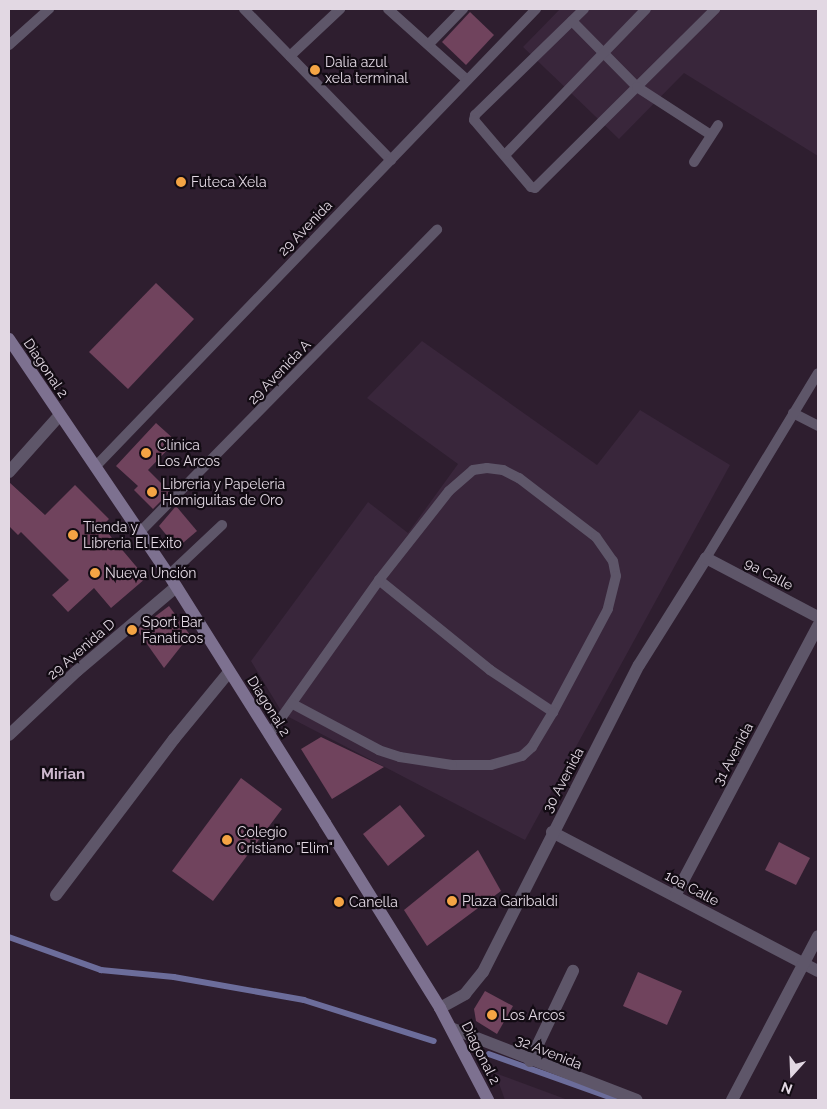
<!DOCTYPE html>
<meta charset="utf-8">
<style>
body{margin:0}
#map{position:relative;width:827px;height:1109px;overflow:hidden;background:#2e1e2f;font-family:Raleway,sans-serif}
div>[style]{position:absolute}
.built>*{inset:0;background:#39263b}
.stream>*{height:5.5px;margin:-2.75px;padding:0 2.75px;transform-origin:2.75px;border-radius:2.75px;background:#6c6d9b}
.building>*{inset:0;background:#70435d}
.service>*{height:10px;margin:-5px;padding:0 5px;transform-origin:5px;border-radius:5px;background:#5e5669}
.minor>*{height:12px;margin:-6px;padding:0 6px;transform-origin:6px;border-radius:6px;background:#5e5669}
.secondary>*{height:12px;margin:-6px;padding:0 6px;transform-origin:6px;border-radius:6px;background:#7d7190}
.dots>*{width:14px;height:14px;translate:-50% -50%;box-sizing:border-box;border:2px solid #120b13;border-radius:50%}
span{translate:-50% -50%;white-space:nowrap;text-align:center;line-height:1.15;-webkit-text-stroke:4.5px #120b13;paint-order:stroke}
.poi-label{font-size:14px;color:#e2d8e3}
.left{translate:0 -50%;text-align:left}
.street-label{font-size:14px;color:#e2d8e3}
.neighbourhood-label{font-size:15px;color:#ccb7cd;font-weight:700}
.frame{position:absolute;inset:0;border:10px solid #e2d8e3;pointer-events:none}
.north{position:absolute;left:767px;top:1049px;width:50px;height:50px;-webkit-text-stroke:4px #120b13;paint-order:stroke;rotate:200deg;font-size:14px;font-weight:700;line-height:20px;text-align:center;color:#e2d8e3}
.north::after{content:'';display:block;margin:auto;width:18px;height:22px;background:#e2d8e3;clip-path:polygon(50% 0,100% 100%,50% 72%,0 100%)}
</style>
<div id="map">
<div class="built">
<div style="clip-path:polygon(560px 9px,818px 9px,818px 156px,684px 73px,619px 139px,523px 47px)"></div>
<div style="clip-path:polygon(422px 341px,597px 465px,640px 410px,730px 465px,525px 840px,283px 714px,251px 661px,368px 502px,408px 533px,458px 464px,367px 398px)"></div>
<div style="clip-path:polygon(495px 1073px,568px 1100px,505px 1100px)"></div>
</div>
<div class="stream">
<div style="left:9px;top:937px;width:98px;rotate:19.7deg"></div>
<div style="left:101px;top:970px;width:73px;rotate:5.5deg"></div>
<div style="left:174px;top:977px;width:132px;rotate:10deg"></div>
<div style="left:304px;top:1000px;width:136px;rotate:17.5deg"></div>
<div style="left:489px;top:1054px;width:137px;rotate:19.6deg"></div>
</div>
<div class="building">
<div style="clip-path:polygon(470px 12px,494px 35px,466px 65px,442px 42px)"></div>
<div style="clip-path:polygon(156px 283px,194px 319px,128px 389px,89px 352px)"></div>
<div style="clip-path:polygon(156px 423px,176px 441px,148px 470px,170px 492px,153px 509px,134px 490px,138px 486px,116px 466px)"></div>
<div style="clip-path:polygon(9px 482px,45px 515px,75px 485px,109px 519px,102px 526px,146px 578px,111px 608px,94px 588px,68px 612px,52px 595px,69px 580px,21px 532px,18px 535px,9px 526px)"></div>
<div style="clip-path:polygon(176px 506px,197px 531px,177px 548px,159px 526px)"></div>
<div style="clip-path:polygon(169px 606px,190px 635px,164px 668px,137px 630px)"></div>
<div style="clip-path:polygon(321px 737px,384px 767px,332px 799px,301px 749px)"></div>
<div style="clip-path:polygon(241px 778px,282px 809px,213px 901px,172px 871px)"></div>
<div style="clip-path:polygon(400px 805px,425px 836px,388px 866px,363px 834px)"></div>
<div style="clip-path:polygon(779px 842px,810px 858px,796px 885px,765px 870px)"></div>
<div style="clip-path:polygon(478px 850px,501px 891px,427px 946px,404px 910px)"></div>
<div style="clip-path:polygon(638px 972px,682px 991px,667px 1025px,623px 1006px)"></div>
<div style="clip-path:polygon(485px 991px,513px 1006px,497px 1034px,476px 1021px,474px 1009px)"></div>
</div>
<div class="service">
<div style="left:244px;top:9px;width:211px;rotate:45.8deg"></div>
<div style="left:388px;top:9px;width:106px;rotate:41.9deg"></div>
<div style="left:584px;top:9px;width:152px;rotate:135.8deg"></div>
<div style="left:475px;top:115px;width:5px;rotate:101deg"></div>
<div style="left:474px;top:120px;width:88px;rotate:49.6deg"></div>
<div style="left:531px;top:187px;width:4px;rotate:14deg"></div>
<div style="left:535px;top:188px;width:254px;rotate:-44.8deg"></div>
<div style="left:572px;top:21px;width:93px;rotate:45.4deg"></div>
<div style="left:637px;top:87px;width:88px;rotate:33deg"></div>
<div style="left:429px;top:44px;width:49px;rotate:-45.8deg"></div>
<div style="left:9px;top:45px;width:54px;rotate:-42deg"></div>
<div style="left:290px;top:56px;width:69px;rotate:-43.2deg"></div>
<div style="left:505px;top:155px;width:203px;rotate:-46deg"></div>
<div style="left:694px;top:162px;width:44px;rotate:-57deg"></div>
<div style="left:793px;top:413px;width:28px;rotate:27deg"></div>
<div style="left:95px;top:467px;width:636px;rotate:-46.08deg"></div>
<div style="left:140px;top:532px;width:424px;rotate:-45.5deg"></div>
<div style="left:706px;top:558px;width:216px;rotate:-58.8deg"></div>
<div style="left:169px;top:575px;width:73px;rotate:-43.3deg"></div>
<div style="left:379px;top:580px;width:143px;rotate:39deg"></div>
<div style="left:490px;top:670px;width:76px;rotate:33.7deg"></div>
<div style="left:269px;top:735px;width:190px;rotate:-54.6deg"></div>
<div style="left:379px;top:580px;width:113px;rotate:-51.8deg"></div>
<div style="left:449px;top:491px;width:32px;rotate:-41deg"></div>
<div style="left:473px;top:470px;width:14px;rotate:-8deg"></div>
<div style="left:487px;top:468px;width:16px;rotate:7deg"></div>
<div style="left:503px;top:470px;width:18px;rotate:27deg"></div>
<div style="left:519px;top:478px;width:97px;rotate:37.5deg"></div>
<div style="left:596px;top:537px;width:29px;rotate:55deg"></div>
<div style="left:613px;top:561px;width:15px;rotate:79deg"></div>
<div style="left:616px;top:576px;width:34px;rotate:104deg"></div>
<div style="left:608px;top:609px;width:117px;rotate:118.1deg"></div>
<div style="left:553px;top:712px;width:41px;rotate:121deg"></div>
<div style="left:532px;top:747px;width:13px;rotate:138deg"></div>
<div style="left:522px;top:756px;width:32px;rotate:164deg"></div>
<div style="left:491px;top:765px;width:39px;rotate:180deg"></div>
<div style="left:452px;top:765px;width:53px;rotate:-171.3deg"></div>
<div style="left:400px;top:757px;width:22px;rotate:-162deg"></div>
<div style="left:379px;top:750px;width:98px;rotate:-151.9deg"></div>
</div>
<div class="minor">
<div style="left:9px;top:472px;width:76px;rotate:-48.2deg"></div>
<div style="left:9px;top:735px;width:93px;rotate:-43.3deg"></div>
<div style="left:77px;top:671px;width:130px;rotate:-40.3deg"></div>
<div style="left:552px;top:832px;width:300px;rotate:27.6deg"></div>
<div style="left:56px;top:895px;width:196px;rotate:-52.9deg"></div>
<div style="left:174px;top:739px;width:87px;rotate:-50.6deg"></div>
<div style="left:675px;top:896px;width:306px;rotate:-62.1deg"></div>
<div style="left:440px;top:1008px;width:29px;rotate:-29deg"></div>
<div style="left:465px;top:994px;width:28px;rotate:-51deg"></div>
<div style="left:483px;top:972px;width:344px;rotate:-63.1deg"></div>
<div style="left:639px;top:665px;width:126px;rotate:-57.9deg"></div>
<div style="left:706px;top:558px;width:127px;rotate:27.8deg"></div>
<div style="left:451px;top:1028px;width:199px;rotate:21.2deg"></div>
<div style="left:530px;top:1061px;width:100px;rotate:-64.5deg"></div>
<div style="left:732px;top:1100px;width:185px;rotate:-62.3deg"></div>
</div>
<div class="secondary">
<div style="left:9px;top:339px;width:285px;rotate:55.9deg"></div>
<div style="left:169px;top:575px;width:293px;rotate:57.8deg"></div>
<div style="left:325px;top:823px;width:218px;rotate:58.1deg"></div>
<div style="left:440px;top:1008px;width:104px;rotate:62.4deg"></div>
</div>
<div class="dots">
<div style="left:315px;top:70px;background:#f4a444"></div>
<div style="left:181px;top:182px;background:#f4a444"></div>
<div style="left:146px;top:453px;background:#f4a444"></div>
<div style="left:152px;top:492px;background:#f4a444"></div>
<div style="left:73px;top:535px;background:#f4a444"></div>
<div style="left:95px;top:573px;background:#f4a444"></div>
<div style="left:132px;top:630px;background:#f4a444"></div>
<div style="left:227px;top:840px;background:#f4a444"></div>
<div style="left:452px;top:901px;background:#f4a444"></div>
<div style="left:339px;top:902px;background:#f4a444"></div>
<div style="left:492px;top:1015px;background:#f4a444"></div>
</div>
<div class="poi-label">
<span class="left" style="left:325px;top:70px">Dalia azul<br>xela terminal</span>
<span class="left" style="left:191px;top:182px">Futeca Xela</span>
<span class="left" style="left:157px;top:453px">Clínica<br>Los Arcos</span>
<span class="left" style="left:162px;top:492px">Libreria y Papeleria<br>Homiguitas de Oro</span>
<span class="left" style="left:83px;top:535px">Tienda y<br>Libreria El Exito</span>
<span class="left" style="left:105px;top:573px">Nueva Unción</span>
<span class="left" style="left:142px;top:630px">Sport Bar<br>Fanaticos</span>
<span class="left" style="left:237px;top:840px">Colegio<br>Cristiano "Elim"</span>
<span class="left" style="left:462px;top:901px">Plaza Garibaldi</span>
<span class="left" style="left:349px;top:902px">Canella</span>
<span class="left" style="left:502px;top:1015px">Los Arcos</span>
</div>
<div class="street-label">
<span style="left:305px;top:228px;rotate:-46deg">29 Avenida</span>
<span style="left:46px;top:368px;rotate:56deg">Diagonal 2</span>
<span style="left:279px;top:372px;rotate:-46deg">29 Avenida A</span>
<span style="left:769px;top:574px;rotate:28deg">9a Calle</span>
<span style="left:81px;top:649px;rotate:-41deg">29 Avenida D</span>
<span style="left:269px;top:706px;rotate:58deg">Diagonal 2</span>
<span style="left:733px;top:754px;rotate:-62deg">31 Avenida</span>
<span style="left:563px;top:780px;rotate:-62deg">30 Avenida</span>
<span style="left:692px;top:888px;rotate:28deg">10a Calle</span>
<span style="left:549px;top:1052px;rotate:22deg">32 Avenida</span>
<span style="left:481px;top:1053px;rotate:63deg">Diagonal 2</span>
</div>
<div class="neighbourhood-label">
<span style="left:63px;top:775px">Mirian</span>
</div>
<div class="frame"></div>
<div class="north">N</div>
</div>
